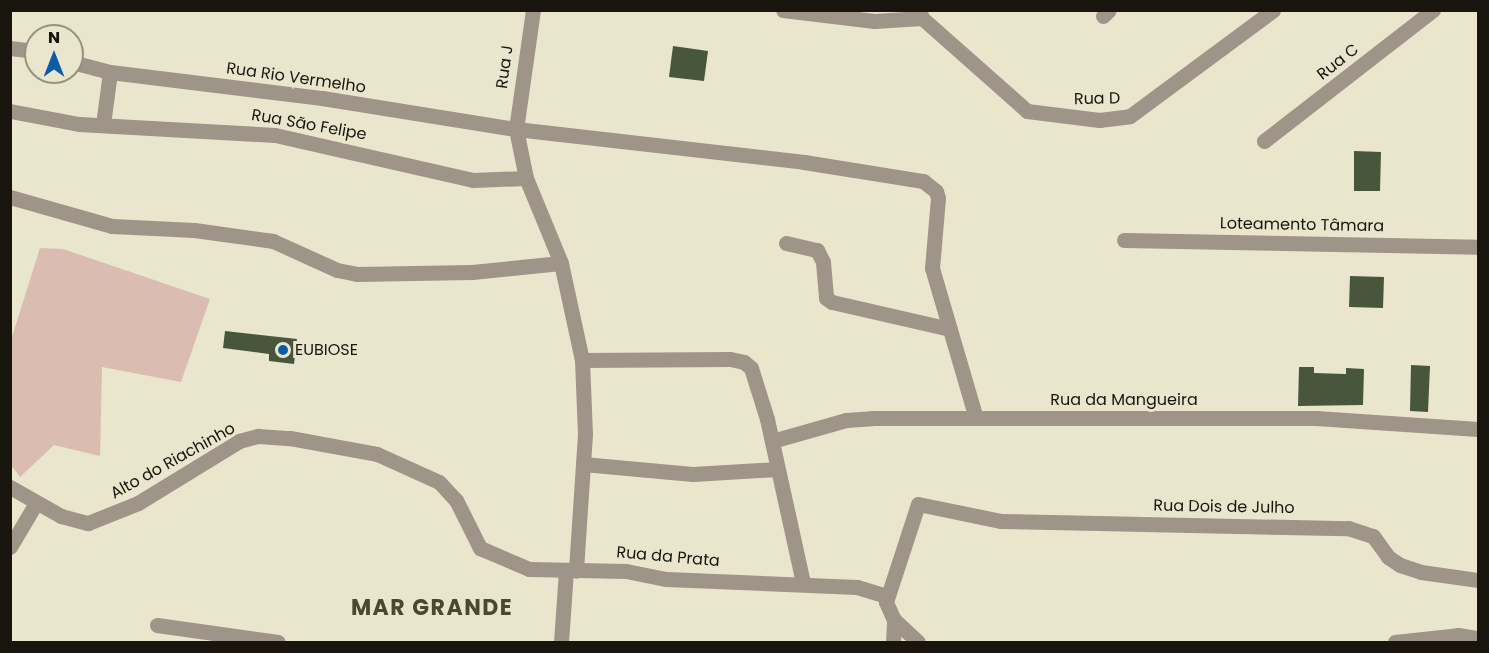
<!DOCTYPE html>
<meta charset="utf-8">
<style>
body{margin:0}
#map{position:relative;width:1489px;height:653px;overflow:hidden;background:#e9e6cd;font-family:Poppins,sans-serif}
div>[style]{position:absolute}
.green>*{inset:0;background:#dabcb1}
.building>*{inset:0;background:#48563c}
.minor>*{height:15px;margin:-7.5px;padding:0 7.5px;transform-origin:7.5px;border-radius:7.5px;background:#9e9488}
.dots>*{width:16px;height:16px;translate:-50% -50%;box-sizing:border-box;border:3px solid #e9e6cd;border-radius:50%}
span{translate:-50% -50%;white-space:nowrap;text-align:center;line-height:1.15;-webkit-text-stroke:6px #e9e6cd;paint-order:stroke}
.street-label{font-size:16px;color:#17150d}
.poi-label{font-size:16px;color:#17150d}
.left{translate:0 -50%;text-align:left}
.district-label{font-size:22px;color:#4a4833;font-weight:700;letter-spacing:1.5px}
.frame{position:absolute;inset:0;border:12px solid #17150d;pointer-events:none}
.north{position:absolute;left:24px;top:24px;width:60px;height:60px;box-sizing:border-box;background:#e9e6cd;border:2px solid #959280;border-radius:50%;rotate:0deg;font-size:16px;font-weight:700;line-height:24px;text-align:center;color:#17150d}
.north::after{content:'';display:block;margin:auto;width:21px;height:27px;background:#0c5ba9;clip-path:polygon(50% 0,100% 100%,50% 72%,0 100%)}
</style>
<div id="map">
<div class="green">
<div style="clip-path:polygon(40px 248px,63px 249px,210px 299px,181px 382px,102px 367px,100px 456px,54px 445px,20px 477px,11px 465px,11px 340px)"></div>
</div>
<div class="building">
<div style="clip-path:polygon(673px 46px,708px 51px,704px 81px,669px 77px)"></div>
<div style="clip-path:polygon(1354px 151px,1381px 152px,1380px 191px,1354px 191px)"></div>
<div style="clip-path:polygon(1350px 276px,1384px 277px,1383px 308px,1349px 307px)"></div>
<div style="clip-path:polygon(225px 331px,297px 339px,294px 364px,269px 361px,269px 354px,223px 348px)"></div>
<div style="clip-path:polygon(1411px 365px,1430px 366px,1428px 412px,1410px 411px)"></div>
<div style="clip-path:polygon(1299px 367px,1314px 367px,1314px 373px,1346px 374px,1346px 368px,1364px 369px,1363px 405px,1298px 406px)"></div>
</div>
<div class="minor">
<div style="left:533px;top:10px;width:120px;rotate:98.1deg"></div>
<div style="left:516px;top:129px;width:50px;rotate:78.5deg"></div>
<div style="left:526px;top:178px;width:92px;rotate:67.6deg"></div>
<div style="left:561px;top:263px;width:99px;rotate:77.8deg"></div>
<div style="left:582px;top:360px;width:74px;rotate:87.7deg"></div>
<div style="left:585px;top:434px;width:137px;rotate:93.8deg"></div>
<div style="left:783px;top:10px;width:92px;rotate:6.9deg"></div>
<div style="left:874px;top:21px;width:48px;rotate:-3.6deg"></div>
<div style="left:919px;top:10px;width:9px;rotate:69deg"></div>
<div style="left:922px;top:18px;width:140px;rotate:41.5deg"></div>
<div style="left:1027px;top:111px;width:73px;rotate:7.1deg"></div>
<div style="left:1099px;top:120px;width:31px;rotate:-7deg"></div>
<div style="left:1130px;top:116px;width:178px;rotate:-36.5deg"></div>
<div style="left:1103px;top:16px;width:8px;rotate:-45deg"></div>
<div style="left:10px;top:48px;width:26px;rotate:7deg"></div>
<div style="left:72px;top:62px;width:39px;rotate:15deg"></div>
<div style="left:110px;top:72px;width:214px;rotate:7deg"></div>
<div style="left:322px;top:98px;width:196px;rotate:9.1deg"></div>
<div style="left:516px;top:129px;width:290px;rotate:6.5deg"></div>
<div style="left:804px;top:162px;width:121px;rotate:9.1deg"></div>
<div style="left:923px;top:181px;width:16px;rotate:38deg"></div>
<div style="left:936px;top:191px;width:7px;rotate:74deg"></div>
<div style="left:938px;top:198px;width:70px;rotate:94.9deg"></div>
<div style="left:932px;top:268px;width:156px;rotate:73.7deg"></div>
<div style="left:10px;top:111px;width:70px;rotate:10.7deg"></div>
<div style="left:79px;top:124px;width:196px;rotate:3.2deg"></div>
<div style="left:275px;top:135px;width:203px;rotate:12.8deg"></div>
<div style="left:473px;top:180px;width:53px;rotate:-2.2deg"></div>
<div style="left:103px;top:124px;width:52px;rotate:-82.3deg"></div>
<div style="left:1264px;top:141px;width:214px;rotate:-37.8deg"></div>
<div style="left:10px;top:197px;width:106px;rotate:15.9deg"></div>
<div style="left:112px;top:226px;width:82px;rotate:2.8deg"></div>
<div style="left:194px;top:230px;width:80px;rotate:7.9deg"></div>
<div style="left:273px;top:241px;width:70px;rotate:24.4deg"></div>
<div style="left:337px;top:270px;width:20px;rotate:11deg"></div>
<div style="left:357px;top:274px;width:115px;rotate:-1deg"></div>
<div style="left:472px;top:272px;width:89px;rotate:-5.8deg"></div>
<div style="left:1124px;top:240px;width:354px;rotate:1.1deg"></div>
<div style="left:786px;top:243px;width:32px;rotate:13deg"></div>
<div style="left:817px;top:250px;width:13px;rotate:63deg"></div>
<div style="left:823px;top:262px;width:36px;rotate:85deg"></div>
<div style="left:826px;top:298px;width:7px;rotate:34deg"></div>
<div style="left:832px;top:302px;width:121px;rotate:12.9deg"></div>
<div style="left:582px;top:360px;width:148px;rotate:-0.4deg"></div>
<div style="left:730px;top:359px;width:14px;rotate:12deg"></div>
<div style="left:744px;top:362px;width:9px;rotate:41deg"></div>
<div style="left:751px;top:368px;width:53px;rotate:72.6deg"></div>
<div style="left:767px;top:419px;width:168px;rotate:77.6deg"></div>
<div style="left:772px;top:441px;width:77px;rotate:-15.8deg"></div>
<div style="left:846px;top:420px;width:26px;rotate:-4deg"></div>
<div style="left:872px;top:418px;width:444px"></div>
<div style="left:1316px;top:418px;width:162px;rotate:3.9deg"></div>
<div style="left:583px;top:464px;width:110px;rotate:5.2deg"></div>
<div style="left:693px;top:474px;width:84px;rotate:-3.4deg"></div>
<div style="left:10px;top:487px;width:59px;rotate:29.6deg"></div>
<div style="left:61px;top:516px;width:28px;rotate:15deg"></div>
<div style="left:88px;top:523px;width:54px;rotate:-21.8deg"></div>
<div style="left:138px;top:503px;width:119px;rotate:-31.5deg"></div>
<div style="left:239px;top:441px;width:20px;rotate:-15deg"></div>
<div style="left:258px;top:436px;width:32px;rotate:4deg"></div>
<div style="left:290px;top:438px;width:88px;rotate:10.4deg"></div>
<div style="left:377px;top:454px;width:68px;rotate:24.3deg"></div>
<div style="left:439px;top:482px;width:25px;rotate:47deg"></div>
<div style="left:456px;top:500px;width:54px;rotate:63.4deg"></div>
<div style="left:480px;top:548px;width:53px;rotate:23.2deg"></div>
<div style="left:529px;top:569px;width:97px;rotate:1.2deg"></div>
<div style="left:626px;top:571px;width:41px;rotate:11.3deg"></div>
<div style="left:666px;top:579px;width:191px;rotate:2.4deg"></div>
<div style="left:857px;top:587px;width:30px;rotate:17deg"></div>
<div style="left:10px;top:547px;width:51px;rotate:-59.4deg"></div>
<div style="left:157px;top:625px;width:122px;rotate:8deg"></div>
<div style="left:561px;top:642px;width:71px;rotate:-86deg"></div>
<div style="left:893px;top:642px;width:22px;rotate:-87deg"></div>
<div style="left:918px;top:642px;width:33px;rotate:-137deg"></div>
<div style="left:894px;top:620px;width:20px;rotate:-114deg"></div>
<div style="left:886px;top:602px;width:103px;rotate:-71.9deg"></div>
<div style="left:918px;top:504px;width:85px;rotate:11.6deg"></div>
<div style="left:1001px;top:521px;width:347px;rotate:1.2deg"></div>
<div style="left:1348px;top:528px;width:26px;rotate:18deg"></div>
<div style="left:1373px;top:536px;width:26px;rotate:54deg"></div>
<div style="left:1388px;top:557px;width:14px;rotate:34deg"></div>
<div style="left:1400px;top:565px;width:22px;rotate:18deg"></div>
<div style="left:1421px;top:572px;width:58px;rotate:8deg"></div>
<div style="left:1395px;top:642px;width:63px;rotate:-6.3deg"></div>
<div style="left:1458px;top:635px;width:20px;rotate:9deg"></div>
</div>
<div class="dots">
<div style="left:283px;top:350px;background:#0c5ba9"></div>
</div>
<div class="street-label">
<span style="left:1338px;top:62px;rotate:-38deg">Rua C</span>
<span style="left:505px;top:67px;rotate:-82deg">Rua J</span>
<span style="left:296px;top:78px;rotate:8deg">Rua Rio Vermelho</span>
<span style="left:1097px;top:99px;rotate:-1deg">Rua D</span>
<span style="left:309px;top:125px;rotate:10deg">Rua São Felipe</span>
<span style="left:1302px;top:225px;rotate:1deg">Loteamento Tâmara</span>
<span style="left:1124px;top:400px">Rua da Mangueira</span>
<span style="left:173px;top:461px;rotate:-29deg">Alto do Riachinho</span>
<span style="left:1224px;top:507px;rotate:1deg">Rua Dois de Julho</span>
<span style="left:668px;top:557px;rotate:5deg">Rua da Prata</span>
</div>
<div class="poi-label">
<span class="left" style="left:295px;top:350px">EUBIOSE</span>
</div>
<div class="district-label">
<span style="left:432px;top:608px">MAR GRANDE</span>
</div>
<div class="frame"></div>
<div class="north">N</div>
</div>
